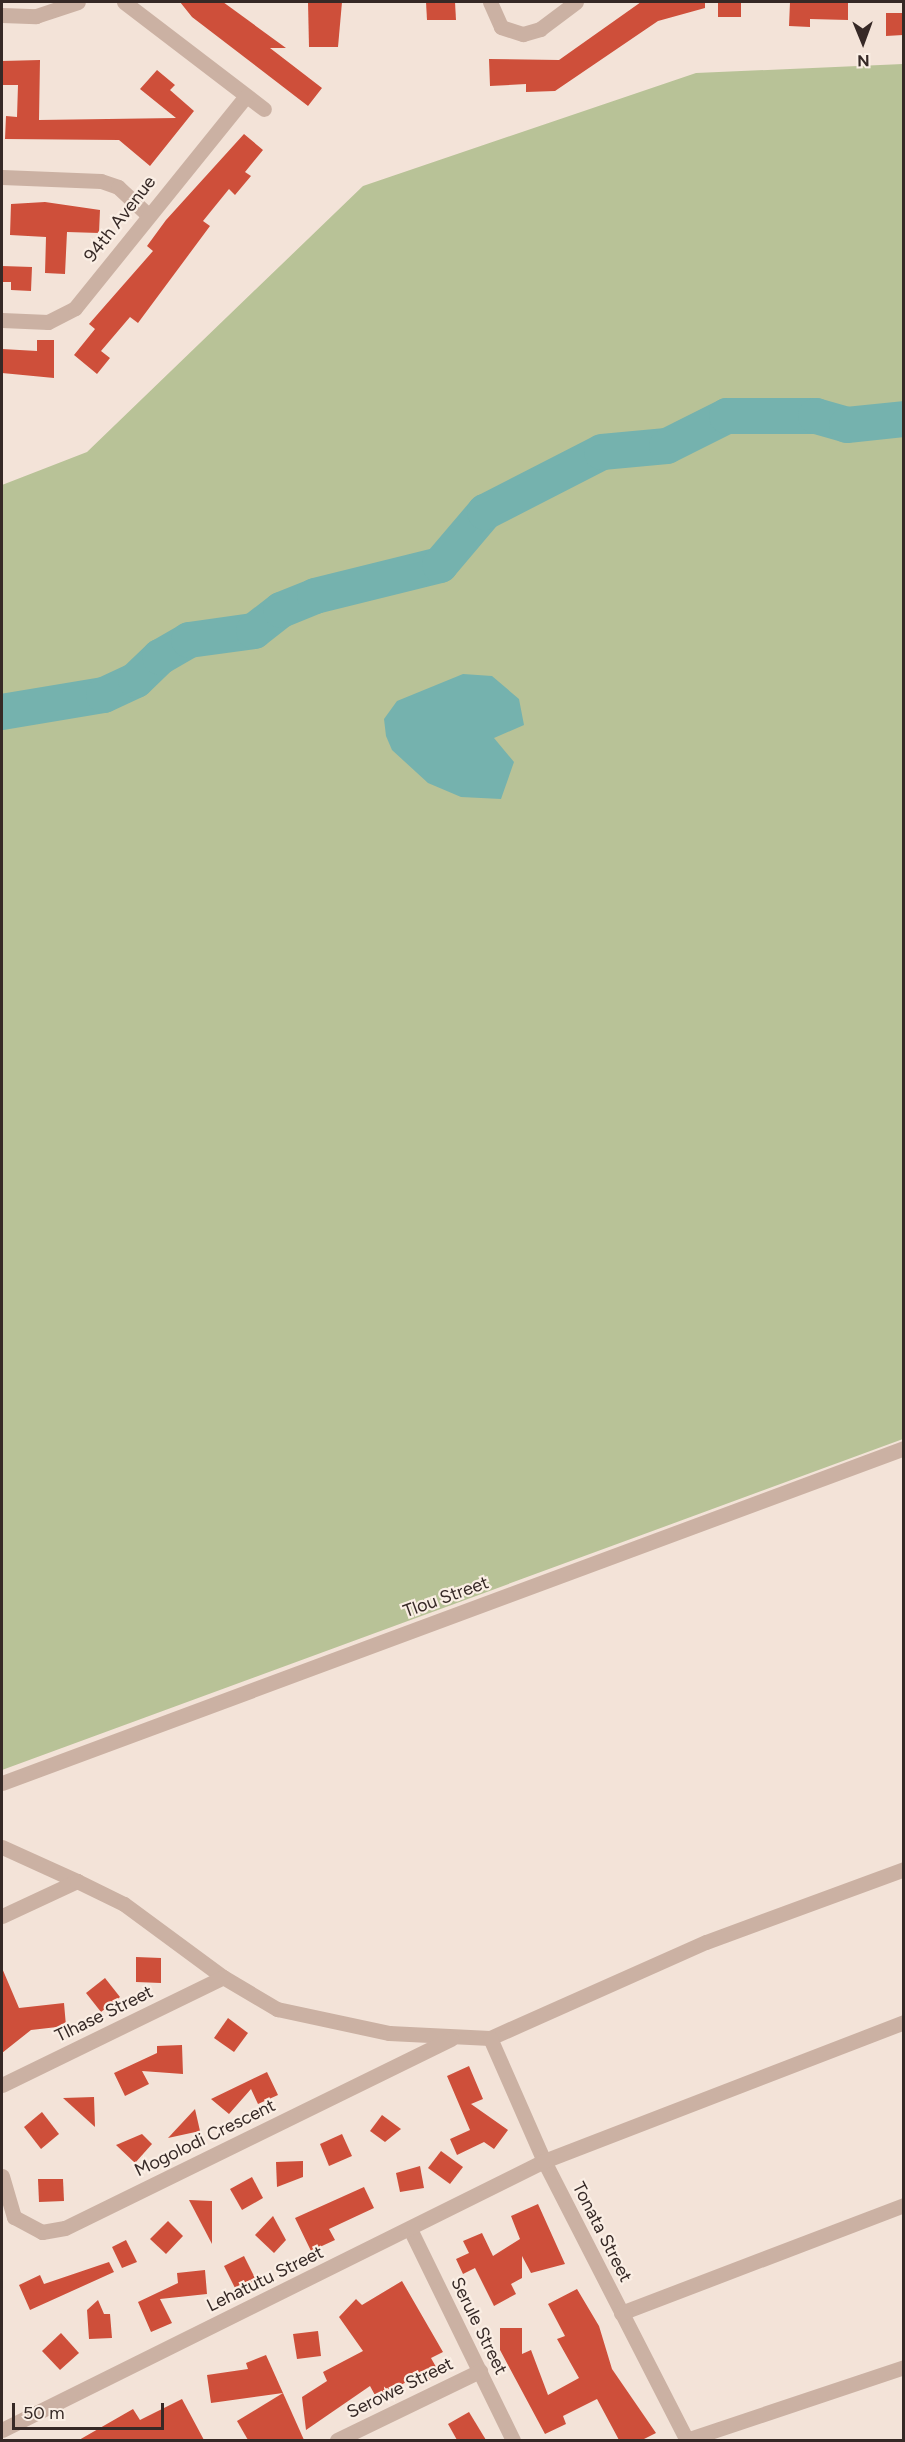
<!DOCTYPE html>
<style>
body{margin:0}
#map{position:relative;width:905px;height:2442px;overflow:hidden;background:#f3e3d8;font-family:Figtree,sans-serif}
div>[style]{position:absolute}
.green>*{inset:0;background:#b8c297}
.water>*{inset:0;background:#75b2ae}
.river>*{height:36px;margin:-18px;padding:0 18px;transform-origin:18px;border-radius:18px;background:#75b2ae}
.building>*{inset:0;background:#ce4f3a}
.minor>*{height:15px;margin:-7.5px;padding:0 7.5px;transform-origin:7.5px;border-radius:7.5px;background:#cbb1a3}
span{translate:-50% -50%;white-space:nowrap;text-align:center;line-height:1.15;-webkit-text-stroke:4.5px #faeee4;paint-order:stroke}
.street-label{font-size:18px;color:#362926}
.frame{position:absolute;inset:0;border:3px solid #362926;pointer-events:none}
.north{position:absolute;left:833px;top:12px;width:60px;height:60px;-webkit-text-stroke:4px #faeee4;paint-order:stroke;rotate:179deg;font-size:16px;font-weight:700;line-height:24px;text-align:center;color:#362926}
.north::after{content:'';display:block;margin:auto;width:21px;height:27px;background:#362926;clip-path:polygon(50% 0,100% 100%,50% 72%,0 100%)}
.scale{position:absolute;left:12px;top:2403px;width:152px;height:27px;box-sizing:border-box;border:3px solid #362926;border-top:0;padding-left:8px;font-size:18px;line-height:21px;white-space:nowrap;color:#362926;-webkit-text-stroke:4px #faeee4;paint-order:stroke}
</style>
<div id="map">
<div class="green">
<div style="clip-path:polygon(903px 64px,903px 1439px,2px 1770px,2px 485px,87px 452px,363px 186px,696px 73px)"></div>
</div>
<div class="water">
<div style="clip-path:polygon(463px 674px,492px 676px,519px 699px,524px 725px,494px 738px,514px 762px,501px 799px,461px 797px,428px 783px,392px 750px,386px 736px,384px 719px,397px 701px)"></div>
</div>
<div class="river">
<div style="left:2px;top:712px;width:103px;rotate:-9.5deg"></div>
<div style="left:104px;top:695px;width:35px;rotate:-25deg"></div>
<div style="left:136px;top:680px;width:33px;rotate:-44deg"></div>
<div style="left:160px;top:657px;width:34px;rotate:-30deg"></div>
<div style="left:189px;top:640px;width:66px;rotate:-7.9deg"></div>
<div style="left:254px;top:631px;width:34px;rotate:-38deg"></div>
<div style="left:281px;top:610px;width:37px;rotate:-22deg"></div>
<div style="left:315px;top:596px;width:129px;rotate:-13.9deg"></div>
<div style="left:440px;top:565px;width:70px;rotate:-49.7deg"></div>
<div style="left:485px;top:512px;width:131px;rotate:-27.1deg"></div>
<div style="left:602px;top:452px;width:65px;rotate:-5.3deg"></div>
<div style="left:667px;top:446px;width:67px;rotate:-26.6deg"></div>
<div style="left:727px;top:416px;width:89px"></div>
<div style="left:816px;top:416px;width:32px;rotate:16deg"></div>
<div style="left:847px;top:425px;width:57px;rotate:-6deg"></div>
</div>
<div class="building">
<div style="clip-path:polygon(180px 2px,223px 2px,286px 48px,270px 48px,322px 88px,308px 106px,192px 17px)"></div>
<div style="clip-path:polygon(308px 2px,342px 2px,338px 47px,309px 47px)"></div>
<div style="clip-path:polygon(426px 2px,455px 2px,456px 20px,427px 20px)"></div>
<div style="clip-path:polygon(641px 2px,705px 2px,705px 8px,658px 21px,555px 91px,526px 92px,526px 84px,490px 86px,489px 59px,559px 60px)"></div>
<div style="clip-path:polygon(718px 2px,741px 2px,741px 17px,718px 17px)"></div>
<div style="clip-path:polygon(790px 2px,848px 2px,848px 20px,810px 19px,810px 27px,789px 26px)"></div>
<div style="clip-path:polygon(886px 13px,903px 13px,903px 35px,886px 36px)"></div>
<div style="clip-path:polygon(40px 60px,39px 120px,176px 118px,140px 89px,157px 70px,175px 85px,170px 90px,194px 111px,150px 166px,119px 140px,5px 139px,6px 116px,17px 117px,18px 85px,2px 85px,2px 61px)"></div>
<div style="clip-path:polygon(244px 134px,263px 150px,245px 172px,251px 176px,235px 195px,229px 189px,203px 221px,210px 226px,138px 323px,130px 317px,101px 351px,110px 358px,97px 374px,74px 355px,95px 329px,89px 324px,153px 251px,147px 246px,166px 220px)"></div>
<div style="clip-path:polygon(45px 202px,100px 210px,99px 233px,67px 232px,65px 274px,45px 273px,46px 237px,10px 235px,11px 204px)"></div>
<div style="clip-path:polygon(2px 266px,32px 267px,31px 291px,11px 290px,11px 282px,2px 282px)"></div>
<div style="clip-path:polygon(37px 340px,54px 340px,54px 378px,2px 373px,2px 349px,37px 351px)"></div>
<div style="clip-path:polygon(136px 1957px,161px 1958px,161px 1983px,136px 1982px)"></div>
<div style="clip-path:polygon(2px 1968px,19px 2008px,64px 2003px,66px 2026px,31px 2030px,2px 2053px)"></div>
<div style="clip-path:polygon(105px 1978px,120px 1997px,101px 2012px,86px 1993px)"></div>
<div style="clip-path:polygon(228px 2018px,248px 2033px,234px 2052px,214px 2038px)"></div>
<div style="clip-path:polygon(182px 2045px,183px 2074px,142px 2071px,149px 2084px,125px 2096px,114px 2073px,157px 2053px,157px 2046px)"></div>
<div style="clip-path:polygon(469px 2066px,483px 2099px,471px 2104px,508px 2130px,494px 2149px,484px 2142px,457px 2155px,450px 2139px,470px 2130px,447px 2076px)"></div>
<div style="clip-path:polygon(267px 2072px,278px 2095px,258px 2104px,251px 2089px,229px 2114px,211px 2099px)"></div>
<div style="clip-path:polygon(94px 2097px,95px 2127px,63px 2098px)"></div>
<div style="clip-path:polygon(195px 2109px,200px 2131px,168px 2138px)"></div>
<div style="clip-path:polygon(42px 2112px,59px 2134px,41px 2149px,24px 2127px)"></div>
<div style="clip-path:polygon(382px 2115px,401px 2129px,385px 2142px,370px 2131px)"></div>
<div style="clip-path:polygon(142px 2134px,152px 2144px,135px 2163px,116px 2145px)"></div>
<div style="clip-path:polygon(342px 2134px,352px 2156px,329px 2166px,320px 2144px)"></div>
<div style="clip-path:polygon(441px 2151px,463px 2167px,450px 2184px,428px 2168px)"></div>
<div style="clip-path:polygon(303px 2161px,303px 2177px,277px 2187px,276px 2162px)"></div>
<div style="clip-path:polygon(420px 2166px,424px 2188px,400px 2192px,396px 2173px)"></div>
<div style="clip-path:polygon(252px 2177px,263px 2198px,242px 2210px,230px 2189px)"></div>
<div style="clip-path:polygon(38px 2179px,63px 2179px,64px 2201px,39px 2202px)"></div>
<div style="clip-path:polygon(364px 2187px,374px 2208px,329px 2229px,335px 2240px,311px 2251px,295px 2218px)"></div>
<div style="clip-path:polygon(189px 2200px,212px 2201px,212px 2244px)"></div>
<div style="clip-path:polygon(538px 2204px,565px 2264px,531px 2273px,522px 2256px,522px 2278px,511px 2284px,516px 2294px,494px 2306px,475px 2268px,463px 2274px,456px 2259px,469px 2253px,463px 2241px,482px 2233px,493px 2256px,520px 2239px,511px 2216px)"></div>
<div style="clip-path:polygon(273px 2216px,286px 2240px,274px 2253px,255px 2235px)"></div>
<div style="clip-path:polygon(168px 2221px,183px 2236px,166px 2254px,150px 2239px)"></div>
<div style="clip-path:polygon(126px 2240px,137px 2262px,122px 2268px,112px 2247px)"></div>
<div style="clip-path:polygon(244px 2256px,256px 2280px,236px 2290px,224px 2266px)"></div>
<div style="clip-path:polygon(109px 2262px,114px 2272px,30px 2310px,19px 2285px,40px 2275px,44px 2284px)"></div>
<div style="clip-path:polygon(205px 2270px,207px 2294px,160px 2299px,172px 2323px,151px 2332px,138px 2302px,178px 2283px,177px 2273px)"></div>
<div style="clip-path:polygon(402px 2281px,443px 2352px,431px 2358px,440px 2374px,425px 2382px,421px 2375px,376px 2397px,370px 2386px,306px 2430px,302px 2397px,327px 2381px,323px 2372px,363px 2351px,339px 2317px,356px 2299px,362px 2305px)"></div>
<div style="clip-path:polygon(577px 2289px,599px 2326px,612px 2369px,656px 2433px,642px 2440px,619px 2440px,597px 2399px,563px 2416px,566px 2424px,545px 2434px,500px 2350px,500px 2328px,522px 2328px,522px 2354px,531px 2350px,548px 2395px,579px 2378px,557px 2339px,565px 2336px,548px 2304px)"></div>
<div style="clip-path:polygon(98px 2300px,104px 2314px,110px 2314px,112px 2338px,89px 2339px,87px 2310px)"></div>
<div style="clip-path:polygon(318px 2331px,321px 2356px,297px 2359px,293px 2334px)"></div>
<div style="clip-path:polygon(61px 2333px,79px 2353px,60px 2370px,42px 2351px)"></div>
<div style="clip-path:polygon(266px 2355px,283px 2393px,211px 2403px,207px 2375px,248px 2369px,246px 2363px)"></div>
<div style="clip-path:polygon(283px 2393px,304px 2440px,248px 2440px,237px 2421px)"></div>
<div style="clip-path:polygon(182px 2399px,204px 2440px,79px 2440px,133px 2409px,140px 2420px)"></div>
<div style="clip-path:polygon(469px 2412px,486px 2440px,457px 2440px,448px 2424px)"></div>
</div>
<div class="minor">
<div style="left:124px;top:2px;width:176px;rotate:37.4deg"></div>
<div style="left:490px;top:2px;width:27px;rotate:66deg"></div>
<div style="left:501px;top:27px;width:23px;rotate:18deg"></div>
<div style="left:523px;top:34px;width:18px;rotate:-16deg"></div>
<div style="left:540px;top:29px;width:45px;rotate:-36.9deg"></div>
<div style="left:2px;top:15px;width:34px;rotate:2deg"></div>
<div style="left:36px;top:16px;width:44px;rotate:-18.4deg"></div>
<div style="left:2px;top:177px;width:99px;rotate:2.3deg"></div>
<div style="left:101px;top:181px;width:18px;rotate:19deg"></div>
<div style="left:118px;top:187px;width:40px;rotate:43deg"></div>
<div style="left:2px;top:320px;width:46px;rotate:2.5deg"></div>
<div style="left:48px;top:322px;width:30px;rotate:-27deg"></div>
<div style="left:75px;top:308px;width:272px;rotate:-51.1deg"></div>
<div style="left:2px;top:1783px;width:962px;rotate:-20.37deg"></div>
<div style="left:2px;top:1847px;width:82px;rotate:24.4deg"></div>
<div style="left:2px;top:1916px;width:83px;rotate:-25deg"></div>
<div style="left:77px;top:1881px;width:52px;rotate:26.1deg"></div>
<div style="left:124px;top:1904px;width:123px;rotate:36.4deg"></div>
<div style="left:223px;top:1977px;width:63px;rotate:30.7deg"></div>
<div style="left:277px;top:2009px;width:115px;rotate:12.1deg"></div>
<div style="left:389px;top:2033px;width:101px;rotate:2.8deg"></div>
<div style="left:490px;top:2038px;width:236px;rotate:-24deg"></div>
<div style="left:706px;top:1942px;width:211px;rotate:-20.2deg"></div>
<div style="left:490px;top:2038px;width:134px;rotate:66.3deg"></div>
<div style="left:544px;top:2161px;width:314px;rotate:62.9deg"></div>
<div style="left:2px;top:2085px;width:246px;rotate:-26deg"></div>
<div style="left:2px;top:2176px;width:43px;rotate:73.7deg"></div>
<div style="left:14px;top:2217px;width:32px;rotate:28deg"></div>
<div style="left:42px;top:2232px;width:23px;rotate:-10deg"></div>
<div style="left:65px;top:2228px;width:430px;rotate:-26.1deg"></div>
<div style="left:410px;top:2229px;width:235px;rotate:64deg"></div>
<div style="left:621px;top:2313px;width:303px;rotate:-20.9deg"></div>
<div style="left:2px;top:2430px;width:605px;rotate:-26.4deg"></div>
<div style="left:544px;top:2161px;width:386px;rotate:-21.1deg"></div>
<div style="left:337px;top:2440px;width:159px;rotate:-25.8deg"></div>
<div style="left:686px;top:2440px;width:230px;rotate:-18.5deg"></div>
</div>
<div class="street-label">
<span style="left:120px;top:219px;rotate:-52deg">94th Avenue</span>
<span style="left:446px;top:1597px;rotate:-20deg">Tlou Street</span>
<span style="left:104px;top:2014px;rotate:-26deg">Tlhase Street</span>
<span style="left:205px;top:2138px;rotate:-26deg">Mogolodi Crescent</span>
<span style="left:602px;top:2232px;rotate:63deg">Tonata Street</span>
<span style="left:265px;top:2279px;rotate:-26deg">Lehatutu Street</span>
<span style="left:479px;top:2326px;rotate:64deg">Serule Street</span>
<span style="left:400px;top:2388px;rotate:-26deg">Serowe Street</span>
</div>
<div class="frame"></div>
<div class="north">N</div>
<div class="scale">50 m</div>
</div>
